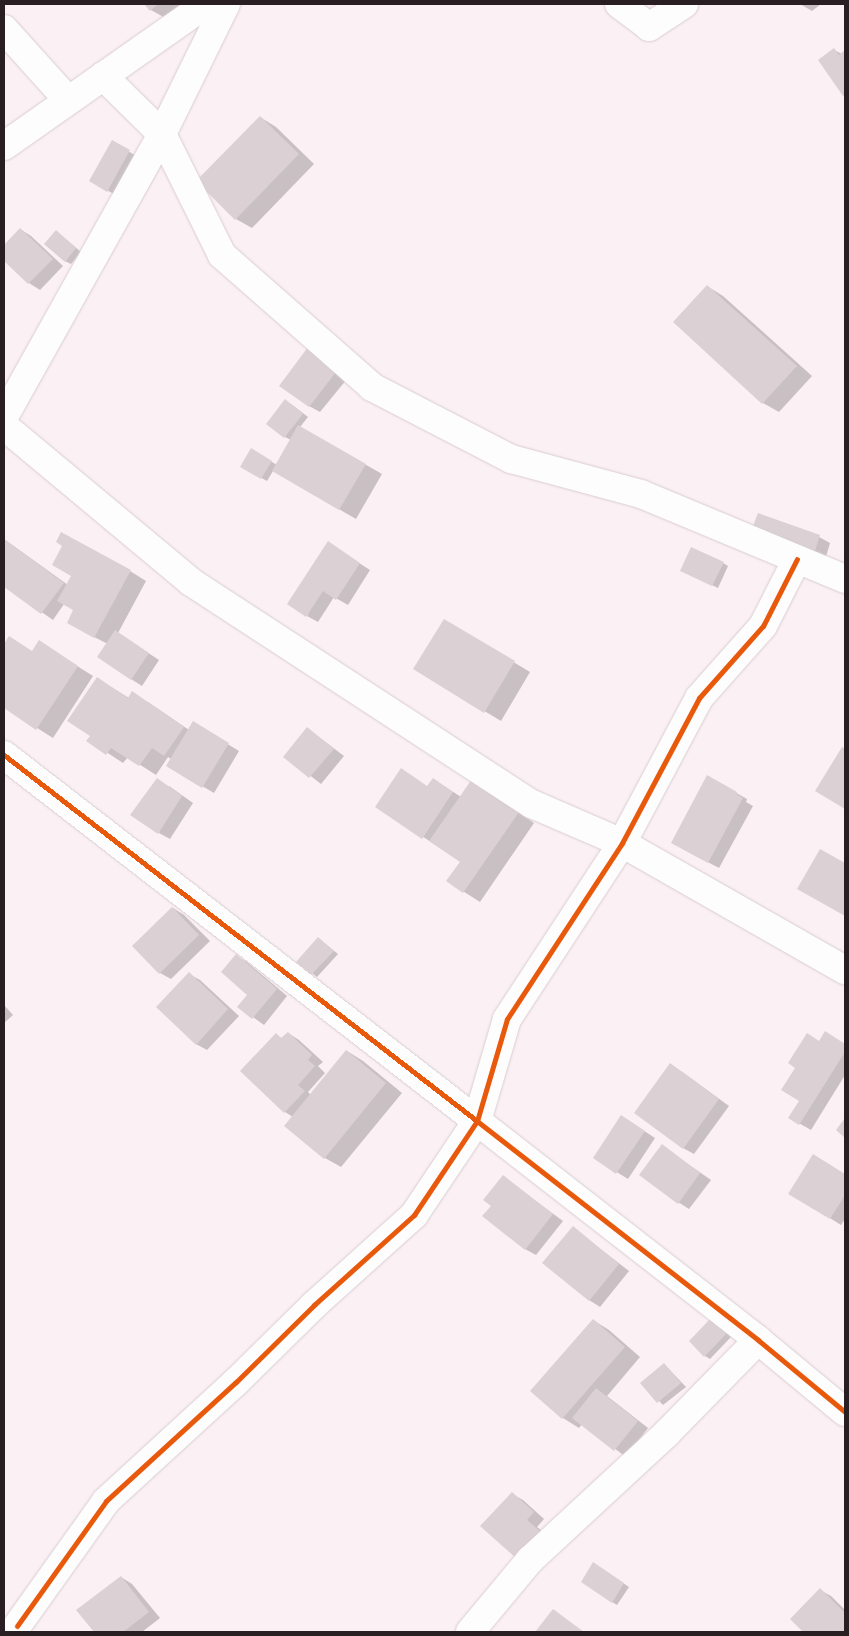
<!DOCTYPE html>
<style>
body{margin:0}
#map{position:relative;width:849px;height:1636px;overflow:hidden;background:#fbf0f3;font-family:"IBM Plex Sans",sans-serif}
div>[style]{position:absolute}
.shadow>*{inset:0;background:#0003}
.building>*{inset:0;background:#dbd1d5}
.roads{filter:drop-shadow(0 0 1px #d8cdd0) drop-shadow(0 0 1px #d8cdd0)}
.street>*{height:28px;margin:-14px;padding:0 14px;transform-origin:14px;border-radius:14px;background:#fefdfd}
.cycleway>*{height:5px;margin:-2.5px;padding:0 2.5px;transform-origin:2.5px;border-radius:2.5px;background:#e8590c}
span{translate:-50% -50%;white-space:nowrap;text-align:center;line-height:1.15;-webkit-text-stroke:4px #ffecf2;paint-order:stroke}
.frame{position:absolute;inset:0;border:5px solid #291f22;pointer-events:none}
</style>
<div id="map">
<div class="shadow">
<div style="clip-path:polygon(146px 4px,186px 4px,167px 19px,151px 10px)"></div>
<div style="clip-path:polygon(800px 4px,821px 4px,812px 11px)"></div>
<div style="clip-path:polygon(834px 50px,842px 54px,845px 52px,845px 96px,820px 60px)"></div>
<div style="clip-path:polygon(260px 117px,276px 127px,314px 164px,252px 228px,236px 219px)"></div>
<div style="clip-path:polygon(112px 142px,140px 158px,119px 197px,91px 181px)"></div>
<div style="clip-path:polygon(20px 229px,31px 236px,63px 266px,40px 290px,29px 283px,4px 259px,4px 246px)"></div>
<div style="clip-path:polygon(61px 235px,81px 252px,71px 264px,65px 261px)"></div>
<div style="clip-path:polygon(707px 286px,723px 296px,812px 376px,779px 412px,763px 403px)"></div>
<div style="clip-path:polygon(308px 348px,347px 379px,320px 412px,309px 406px)"></div>
<div style="clip-path:polygon(291px 404px,308px 417px,300px 427px,382px 474px,356px 519px,273px 471px,267px 481px,242px 467px,252px 450px,277px 465px,291px 440px,285px 437px)"></div>
<div style="clip-path:polygon(764px 537px,819px 537px,830px 543px,825px 560px)"></div>
<div style="clip-path:polygon(4px 539px,68px 585px,130px 571px,146px 581px,118px 633px,159px 660px,142px 686px,131px 679px,108px 644px,84px 632px,75px 610px,64px 604px,53px 620px,4px 586px)"></div>
<div style="clip-path:polygon(339px 550px,370px 570px,348px 605px,334px 597px,318px 622px,307px 616px)"></div>
<div style="clip-path:polygon(723px 563px,728px 566px,718px 588px,687px 573px)"></div>
<div style="clip-path:polygon(460px 630px,530px 672px,501px 721px,415px 669px)"></div>
<div style="clip-path:polygon(9px 638px,33px 652px,39px 642px,93px 676px,53px 738px,4px 707px,4px 646px)"></div>
<div style="clip-path:polygon(98px 679px,129px 698px,148px 702px,189px 730px,193px 723px,239px 751px,214px 793px,168px 766px,171px 759px,168px 757px,156px 775px,128px 757px,123px 763px,88px 740px,91px 735px)"></div>
<div style="clip-path:polygon(307px 728px,344px 756px,321px 784px,285px 756px)"></div>
<div style="clip-path:polygon(842px 748px,845px 750px,845px 808px,817px 790px)"></div>
<div style="clip-path:polygon(708px 777px,747px 799px,746px 802px,753px 806px,719px 868px,683px 849px)"></div>
<div style="clip-path:polygon(169px 786px,193px 803px,170px 839px,159px 833px)"></div>
<div style="clip-path:polygon(444px 786px,461px 797px,488px 790px,534px 823px,480px 902px,447px 881px,461px 861px,376px 807px,428px 787px)"></div>
<div style="clip-path:polygon(821px 850px,845px 864px,845px 915px,799px 889px)"></div>
<div style="clip-path:polygon(173px 908px,184px 915px,210px 941px,171px 979px,160px 973px)"></div>
<div style="clip-path:polygon(318px 938px,338px 954px,317px 977px,298px 962px)"></div>
<div style="clip-path:polygon(236px 956px,247px 962px,287px 996px,264px 1025px,239px 1007px,249px 994px)"></div>
<div style="clip-path:polygon(189px 974px,200px 980px,239px 1016px,207px 1050px,196px 1044px)"></div>
<div style="clip-path:polygon(4px 1005px,13px 1015px,4px 1023px)"></div>
<div style="clip-path:polygon(288px 1033px,299px 1040px,323px 1062px,318px 1066px,325px 1073px,308px 1092px,311px 1095px,347px 1051px,363px 1061px,402px 1093px,341px 1167px,325px 1158px,293px 1117px,285px 1112px,242px 1071px,276px 1035px,283px 1039px)"></div>
<div style="clip-path:polygon(836px 1039px,845px 1045px,845px 1075px,811px 1130px,790px 1118px,801px 1101px,820px 1042px)"></div>
<div style="clip-path:polygon(681px 1071px,729px 1106px,694px 1154px,683px 1148px)"></div>
<div style="clip-path:polygon(632px 1123px,655px 1138px,628px 1179px,594px 1158px)"></div>
<div style="clip-path:polygon(662px 1146px,711px 1180px,689px 1209px,678px 1202px)"></div>
<div style="clip-path:polygon(814px 1156px,845px 1175px,845px 1219px,841px 1225px,790px 1193px)"></div>
<div style="clip-path:polygon(503px 1177px,563px 1221px,536px 1255px,525px 1249px)"></div>
<div style="clip-path:polygon(573px 1228px,629px 1271px,600px 1307px,589px 1300px)"></div>
<div style="clip-path:polygon(593px 1320px,609px 1330px,640px 1357px,607px 1396px,648px 1428px,626px 1457px,582px 1424px,579px 1428px,563px 1418px,532px 1391px)"></div>
<div style="clip-path:polygon(716px 1323px,731px 1337px,710px 1359px,705px 1356px)"></div>
<div style="clip-path:polygon(664px 1364px,686px 1387px,663px 1405px,642px 1383px)"></div>
<div style="clip-path:polygon(512px 1494px,523px 1500px,544px 1519px,537px 1527px,551px 1538px,528px 1564px)"></div>
<div style="clip-path:polygon(599px 1567px,629px 1587px,617px 1605px,612px 1602px)"></div>
<div style="clip-path:polygon(121px 1577px,132px 1584px,160px 1618px,142px 1632px,95px 1632px,78px 1611px)"></div>
<div style="clip-path:polygon(820px 1590px,831px 1596px,845px 1610px,845px 1632px,805px 1632px,792px 1619px)"></div>
</div>
<div class="building">
<div style="clip-path:polygon(144px 4px,158px 4px,150px 11px)"></div>
<div style="clip-path:polygon(834px 48px,839px 55px,845px 50px,845px 95px,843px 96px,818px 60px)"></div>
<div style="clip-path:polygon(260px 116px,299px 154px,235px 220px,196px 181px)"></div>
<div style="clip-path:polygon(112px 140px,130px 150px,107px 192px,89px 181px)"></div>
<div style="clip-path:polygon(20px 228px,53px 259px,28px 284px,4px 261px,4px 245px)"></div>
<div style="clip-path:polygon(56px 230px,76px 248px,65px 262px,44px 244px)"></div>
<div style="clip-path:polygon(707px 285px,797px 366px,762px 404px,673px 322px)"></div>
<div style="clip-path:polygon(308px 347px,336px 372px,309px 407px,279px 386px)"></div>
<div style="clip-path:polygon(285px 399px,303px 414px,284px 438px,266px 424px)"></div>
<div style="clip-path:polygon(298px 425px,366px 464px,339px 510px,272px 471px)"></div>
<div style="clip-path:polygon(251px 448px,272px 461px,261px 479px,240px 467px)"></div>
<div style="clip-path:polygon(758px 513px,820px 535px,814px 554px,751px 531px)"></div>
<div style="clip-path:polygon(61px 532px,131px 570px,94px 638px,67px 623px,73px 610px,57px 601px,71px 576px,52px 565px,62px 546px,56px 542px)"></div>
<div style="clip-path:polygon(4px 539px,64px 583px,41px 614px,4px 587px)"></div>
<div style="clip-path:polygon(328px 541px,360px 563px,336px 600px,323px 591px,306px 617px,287px 604px)"></div>
<div style="clip-path:polygon(691px 547px,724px 562px,712px 586px,680px 571px)"></div>
<div style="clip-path:polygon(444px 619px,515px 661px,484px 713px,413px 669px)"></div>
<div style="clip-path:polygon(115px 630px,149px 653px,131px 680px,97px 657px)"></div>
<div style="clip-path:polygon(9px 636px,32px 651px,39px 640px,78px 666px,36px 730px,4px 708px,4px 644px)"></div>
<div style="clip-path:polygon(97px 677px,128px 698px,132px 691px,184px 727px,164px 756px,152px 748px,139px 766px,111px 748px,106px 755px,86px 741px,90px 736px,67px 721px)"></div>
<div style="clip-path:polygon(193px 721px,229px 743px,202px 788px,166px 766px)"></div>
<div style="clip-path:polygon(307px 727px,334px 749px,309px 778px,283px 757px)"></div>
<div style="clip-path:polygon(842px 747px,845px 749px,845px 809px,815px 791px)"></div>
<div style="clip-path:polygon(401px 768px,427px 786px,433px 778px,453px 792px,422px 839px,375px 807px)"></div>
<div style="clip-path:polygon(707px 775px,737px 792px,736px 794px,743px 798px,708px 863px,671px 843px)"></div>
<div style="clip-path:polygon(157px 778px,182px 796px,158px 834px,130px 815px)"></div>
<div style="clip-path:polygon(472px 779px,519px 812px,463px 893px,446px 881px,460px 862px,429px 841px)"></div>
<div style="clip-path:polygon(820px 849px,845px 863px,845px 916px,797px 889px)"></div>
<div style="clip-path:polygon(172px 907px,199px 935px,159px 974px,132px 946px)"></div>
<div style="clip-path:polygon(318px 937px,334px 951px,311px 975px,296px 962px)"></div>
<div style="clip-path:polygon(236px 954px,277px 989px,252px 1019px,237px 1007px,247px 995px,221px 972px)"></div>
<div style="clip-path:polygon(189px 972px,228px 1009px,196px 1045px,156px 1007px)"></div>
<div style="clip-path:polygon(825px 1031px,845px 1044px,845px 1052px,799px 1125px,788px 1118px,799px 1101px,781px 1090px,795px 1068px,788px 1063px,807px 1033px,819px 1041px)"></div>
<div style="clip-path:polygon(288px 1032px,312px 1055px,308px 1060px,315px 1066px,298px 1085px,305px 1091px,284px 1113px,240px 1071px,276px 1033px,281px 1038px)"></div>
<div style="clip-path:polygon(346px 1050px,386px 1083px,324px 1159px,284px 1126px)"></div>
<div style="clip-path:polygon(670px 1063px,719px 1099px,683px 1149px,634px 1113px)"></div>
<div style="clip-path:polygon(621px 1115px,645px 1131px,616px 1174px,593px 1158px)"></div>
<div style="clip-path:polygon(845px 1118px,845px 1138px,836px 1130px)"></div>
<div style="clip-path:polygon(662px 1144px,700px 1173px,678px 1204px,639px 1175px)"></div>
<div style="clip-path:polygon(813px 1154px,845px 1174px,845px 1195px,830px 1219px,788px 1194px)"></div>
<div style="clip-path:polygon(503px 1175px,553px 1214px,525px 1250px,482px 1216px,491px 1206px,483px 1200px)"></div>
<div style="clip-path:polygon(573px 1226px,619px 1264px,589px 1301px,542px 1263px)"></div>
<div style="clip-path:polygon(711px 1318px,727px 1333px,704px 1357px,689px 1341px)"></div>
<div style="clip-path:polygon(593px 1319px,625px 1347px,562px 1419px,530px 1391px)"></div>
<div style="clip-path:polygon(664px 1363px,681px 1383px,657px 1403px,640px 1383px)"></div>
<div style="clip-path:polygon(596px 1388px,638px 1421px,614px 1451px,572px 1418px)"></div>
<div style="clip-path:polygon(512px 1492px,534px 1512px,527px 1520px,540px 1531px,516px 1558px,480px 1526px)"></div>
<div style="clip-path:polygon(593px 1562px,624px 1583px,612px 1603px,581px 1582px)"></div>
<div style="clip-path:polygon(121px 1576px,149px 1612px,123px 1632px,94px 1632px,76px 1610px)"></div>
<div style="clip-path:polygon(820px 1588px,845px 1613px,845px 1632px,803px 1632px,790px 1619px)"></div>
<div style="clip-path:polygon(553px 1609px,584px 1632px,535px 1632px)"></div>
</div>
<div class="roads">
<div class="street">
<div style="left:619px;top:4px;width:38px;rotate:37deg"></div>
<div style="left:649px;top:27px;width:42px;rotate:-33.3deg"></div>
<div style="left:4px;top:29px;width:96px;rotate:48deg"></div>
<div style="left:103px;top:76px;width:83px;rotate:44.5deg"></div>
<div style="left:162px;top:134px;width:135px;rotate:63.6deg"></div>
<div style="left:222px;top:255px;width:200px;rotate:41.3deg"></div>
<div style="left:372px;top:387px;width:157px;rotate:27.4deg"></div>
<div style="left:511px;top:459px;width:135px;rotate:15.1deg"></div>
<div style="left:641px;top:494px;width:221px;rotate:22.6deg"></div>
<div style="left:4px;top:146px;width:247px;rotate:-35.1deg"></div>
<div style="left:4px;top:417px;width:324px;rotate:-60.8deg"></div>
<div style="left:162px;top:134px;width:145px;rotate:-63.8deg"></div>
<div style="left:4px;top:426px;width:244px;rotate:39.8deg"></div>
<div style="left:191px;top:582px;width:407px;rotate:33.1deg"></div>
<div style="left:532px;top:804px;width:98px;rotate:23.4deg"></div>
<div style="left:622px;top:843px;width:257px;rotate:29.7deg"></div>
<div style="left:4px;top:755px;width:598px;rotate:37.73deg"></div>
<div style="left:477px;top:1121px;width:356px;rotate:37.9deg"></div>
<div style="left:758px;top:1340px;width:113px;rotate:39.6deg"></div>
<div style="left:17px;top:1626px;width:153px;rotate:-54.5deg"></div>
<div style="left:106px;top:1501px;width:176px;rotate:-42.5deg"></div>
<div style="left:236px;top:1382px;width:110px;rotate:-44.6deg"></div>
<div style="left:314px;top:1305px;width:135px;rotate:-42deg"></div>
<div style="left:414px;top:1215px;width:113px;rotate:-56.2deg"></div>
<div style="left:477px;top:1121px;width:106px;rotate:-73.6deg"></div>
<div style="left:507px;top:1019px;width:210px;rotate:-56.8deg"></div>
<div style="left:622px;top:843px;width:164px;rotate:-62deg"></div>
<div style="left:699px;top:698px;width:96px;rotate:-48.4deg"></div>
<div style="left:763px;top:626px;width:75px;rotate:-63.1deg"></div>
<div style="left:470px;top:1632px;width:94px;rotate:-50.2deg"></div>
<div style="left:530px;top:1560px;width:187px;rotate:-42.8deg"></div>
<div style="left:667px;top:1433px;width:130px;rotate:-45.6deg"></div>
</div>
</div>
<div class="cycleway">
<div style="left:4px;top:755px;width:598px;rotate:37.73deg"></div>
<div style="left:477px;top:1121px;width:356px;rotate:37.9deg"></div>
<div style="left:758px;top:1340px;width:113px;rotate:39.6deg"></div>
<div style="left:17px;top:1626px;width:153px;rotate:-54.5deg"></div>
<div style="left:106px;top:1501px;width:176px;rotate:-42.5deg"></div>
<div style="left:236px;top:1382px;width:110px;rotate:-44.6deg"></div>
<div style="left:314px;top:1305px;width:135px;rotate:-42deg"></div>
<div style="left:414px;top:1215px;width:113px;rotate:-56.2deg"></div>
<div style="left:477px;top:1121px;width:106px;rotate:-73.6deg"></div>
<div style="left:507px;top:1019px;width:210px;rotate:-56.8deg"></div>
<div style="left:622px;top:843px;width:164px;rotate:-62deg"></div>
<div style="left:699px;top:698px;width:96px;rotate:-48.4deg"></div>
<div style="left:763px;top:626px;width:75px;rotate:-63.1deg"></div>
</div>
<div class="frame"></div>
</div>
